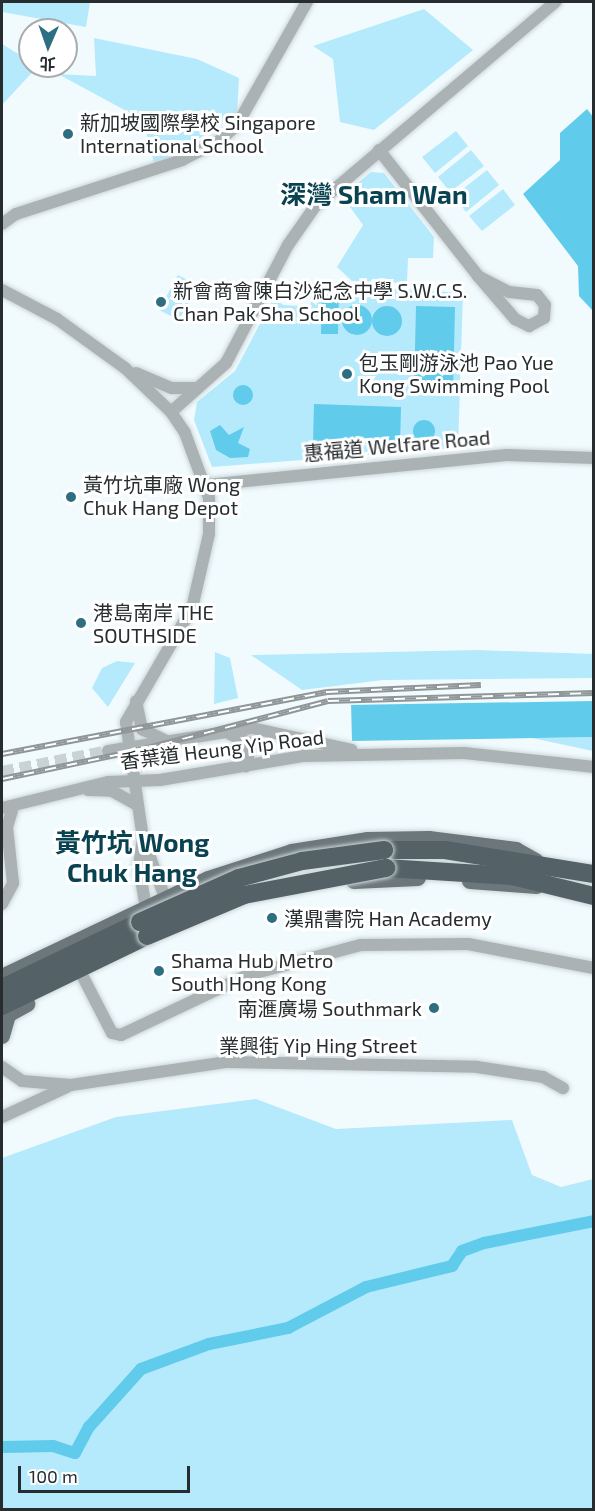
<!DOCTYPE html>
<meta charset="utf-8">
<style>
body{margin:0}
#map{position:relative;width:595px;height:1511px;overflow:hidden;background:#f1fbfe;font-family:"Exo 2","Noto Sans TC",sans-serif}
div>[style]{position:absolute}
.green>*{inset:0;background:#b4eafc}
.water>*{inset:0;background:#61cbec}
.round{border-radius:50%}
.pier>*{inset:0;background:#f1fbfe}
.canal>*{height:12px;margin:-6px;padding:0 6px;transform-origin:6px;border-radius:6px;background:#61cbec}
.minor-tunnel>*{height:12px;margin-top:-6px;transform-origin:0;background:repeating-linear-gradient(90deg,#c9d2d5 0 12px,transparent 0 18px)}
.roads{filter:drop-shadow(0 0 2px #cdd6d9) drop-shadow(0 0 2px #cdd6d9)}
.minor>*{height:12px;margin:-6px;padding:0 6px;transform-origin:6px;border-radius:6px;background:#abb2b4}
.major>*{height:16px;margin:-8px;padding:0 8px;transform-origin:8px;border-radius:8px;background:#6b777b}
.highway>*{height:18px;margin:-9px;padding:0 9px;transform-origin:9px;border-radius:9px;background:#546267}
.rail>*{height:6px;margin-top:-3px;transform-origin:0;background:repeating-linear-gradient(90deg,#fff 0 11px,#8e9698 0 22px);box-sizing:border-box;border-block:2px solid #8e9698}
.bridges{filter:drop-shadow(0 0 2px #cdd6d9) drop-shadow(0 0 2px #cdd6d9)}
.highway-bridge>*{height:18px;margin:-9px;padding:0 9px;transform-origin:9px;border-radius:9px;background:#546267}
.dots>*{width:16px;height:16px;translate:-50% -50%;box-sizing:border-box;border:3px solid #fff;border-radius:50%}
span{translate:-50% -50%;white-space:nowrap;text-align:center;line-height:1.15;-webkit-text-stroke:6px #fff;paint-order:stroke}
.poi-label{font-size:20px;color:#272d2f}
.left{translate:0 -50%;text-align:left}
.right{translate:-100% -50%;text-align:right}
.street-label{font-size:20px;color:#272d2f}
.district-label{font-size:26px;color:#094251;font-weight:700}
.frame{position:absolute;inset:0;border:3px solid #272d2f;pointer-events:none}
.north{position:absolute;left:18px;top:18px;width:60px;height:60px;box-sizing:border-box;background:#fff;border:2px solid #a9abac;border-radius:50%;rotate:182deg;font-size:16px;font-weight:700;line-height:24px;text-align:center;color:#272d2f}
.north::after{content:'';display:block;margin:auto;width:21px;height:27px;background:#2d6e82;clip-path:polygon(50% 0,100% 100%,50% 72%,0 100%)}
.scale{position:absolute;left:18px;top:1466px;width:172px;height:27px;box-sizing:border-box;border:3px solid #272d2f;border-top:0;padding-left:8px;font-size:18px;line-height:21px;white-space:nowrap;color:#272d2f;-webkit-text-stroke:4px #fff;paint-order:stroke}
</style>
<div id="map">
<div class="green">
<div style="clip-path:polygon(2px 2px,90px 2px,86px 27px,2px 12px)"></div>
<div style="clip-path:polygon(424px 9px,473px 50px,374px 130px,340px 122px,333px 59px,313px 46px)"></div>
<div style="clip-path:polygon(94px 38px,197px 59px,239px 78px,237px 114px,155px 167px,143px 120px,58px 74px,96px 76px)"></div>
<div style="clip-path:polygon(2px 44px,38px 66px,2px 105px)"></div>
<div style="clip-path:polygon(456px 131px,468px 146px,435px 173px,422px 157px)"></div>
<div style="clip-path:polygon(471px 150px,484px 166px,450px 192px,438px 177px)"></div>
<div style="clip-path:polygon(487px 170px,499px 185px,466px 212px,454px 196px)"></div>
<div style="clip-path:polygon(371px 172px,384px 173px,434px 237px,433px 258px,408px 258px,407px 283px,352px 281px,337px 267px,363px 225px,342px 196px)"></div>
<div style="clip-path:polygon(503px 189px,515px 205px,482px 231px,469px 216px)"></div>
<div style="clip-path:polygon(178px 275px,198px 285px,179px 320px,159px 310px)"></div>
<div style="clip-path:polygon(311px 283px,463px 293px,458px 448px,212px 467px,194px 420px,197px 402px,235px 371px,274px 297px,283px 305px,301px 306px,296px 319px,310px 325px)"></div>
<div style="clip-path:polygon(477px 650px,593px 654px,593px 678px,383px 680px,302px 690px,251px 655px)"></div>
<div style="clip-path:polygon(215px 652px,230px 658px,238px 698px,214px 704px)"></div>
<div style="clip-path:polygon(117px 661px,135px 663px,108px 707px,92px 688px,102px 668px)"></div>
<div style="clip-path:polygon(593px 737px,593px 751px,532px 738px)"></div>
<div style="clip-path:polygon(256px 1099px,336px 1129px,512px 1120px,532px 1175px,561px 1187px,593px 1179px,593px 1509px,2px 1509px,2px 1158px,116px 1117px)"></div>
</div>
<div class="water">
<div style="clip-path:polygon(587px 109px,594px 118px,593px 311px,579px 296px,578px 266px,523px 194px,560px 160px,560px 133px)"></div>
<div style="clip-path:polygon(322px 290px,339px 291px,338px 334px,321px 334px)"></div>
<div class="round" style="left:342px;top:305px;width:30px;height:30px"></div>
<div style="clip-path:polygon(416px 306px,455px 307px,453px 394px,414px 392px)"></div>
<div class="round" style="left:372px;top:306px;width:30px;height:30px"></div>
<div class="round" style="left:233px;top:385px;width:20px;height:20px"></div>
<div style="clip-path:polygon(314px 404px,401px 407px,400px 445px,313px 443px)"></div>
<div class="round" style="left:413px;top:420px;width:22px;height:22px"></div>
<div style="clip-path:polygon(220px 425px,229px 435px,244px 427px,238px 443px,250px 449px,248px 457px,230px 458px,216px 450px,210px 431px)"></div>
<div style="clip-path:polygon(593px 699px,593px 737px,352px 741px,351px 703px)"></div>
</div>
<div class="pier">
<div style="clip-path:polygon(594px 696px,593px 701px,348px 705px,351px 700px)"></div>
</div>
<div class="canal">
<div style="left:2px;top:1447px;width:51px;rotate:-1.1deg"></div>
<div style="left:53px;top:1446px;width:23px;rotate:18deg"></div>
<div style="left:75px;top:1453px;width:30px;rotate:-62deg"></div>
<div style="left:89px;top:1427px;width:78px;rotate:-48.1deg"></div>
<div style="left:141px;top:1369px;width:72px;rotate:-20.2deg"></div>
<div style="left:209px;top:1344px;width:81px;rotate:-11.4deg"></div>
<div style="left:288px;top:1328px;width:88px;rotate:-27.7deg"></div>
<div style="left:366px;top:1287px;width:89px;rotate:-13.7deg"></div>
<div style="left:452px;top:1266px;width:18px;rotate:-56deg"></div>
<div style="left:462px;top:1251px;width:23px;rotate:-20deg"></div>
<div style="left:484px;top:1243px;width:112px;rotate:-11.3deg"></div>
</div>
<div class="minor-tunnel">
<div style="left:2px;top:772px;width:108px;rotate:-11.2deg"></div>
</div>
<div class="roads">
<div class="minor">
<div style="left:379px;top:150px;width:160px;rotate:51.8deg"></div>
<div style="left:478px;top:276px;width:57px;rotate:49.3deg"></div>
<div style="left:515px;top:319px;width:16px;rotate:27deg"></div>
<div style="left:529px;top:326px;width:17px;rotate:-28deg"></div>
<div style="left:544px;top:318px;width:13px;rotate:-86deg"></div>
<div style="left:545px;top:305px;width:13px;rotate:-129deg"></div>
<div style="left:537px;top:295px;width:28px;rotate:-174deg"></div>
<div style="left:509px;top:292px;width:35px;rotate:-153deg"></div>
<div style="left:2px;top:224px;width:17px;rotate:-36deg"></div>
<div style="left:16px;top:214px;width:175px;rotate:-18deg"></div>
<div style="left:182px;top:160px;width:42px;rotate:-27.2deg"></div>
<div style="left:219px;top:141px;width:24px;rotate:-42deg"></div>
<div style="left:237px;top:125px;width:142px;rotate:-60.4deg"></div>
<div style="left:2px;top:290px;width:62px;rotate:27.8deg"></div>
<div style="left:57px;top:319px;width:84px;rotate:35.8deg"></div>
<div style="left:125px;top:368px;width:64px;rotate:43.7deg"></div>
<div style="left:171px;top:412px;width:25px;rotate:56deg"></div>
<div style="left:185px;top:433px;width:69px;rotate:69.7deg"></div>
<div style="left:209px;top:498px;width:36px;rotate:90deg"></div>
<div style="left:209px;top:534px;width:76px;rotate:102.9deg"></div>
<div style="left:192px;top:608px;width:132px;rotate:120.1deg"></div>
<div style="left:126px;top:722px;width:117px;rotate:81.7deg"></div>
<div style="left:143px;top:838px;width:72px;rotate:69.8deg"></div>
<div style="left:136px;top:373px;width:39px;rotate:23deg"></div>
<div style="left:172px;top:388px;width:23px"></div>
<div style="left:171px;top:412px;width:74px;rotate:-41.7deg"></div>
<div style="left:226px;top:363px;width:133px;rotate:-62.3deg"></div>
<div style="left:288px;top:245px;width:49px;rotate:-55deg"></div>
<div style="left:316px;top:205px;width:314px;rotate:-40.3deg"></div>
<div style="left:206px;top:485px;width:302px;rotate:-5.7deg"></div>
<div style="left:507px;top:455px;width:87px;rotate:2deg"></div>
<div style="left:136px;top:701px;width:29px;rotate:78deg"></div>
<div style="left:142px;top:729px;width:28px;rotate:26deg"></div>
<div style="left:230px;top:734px;width:23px;rotate:25deg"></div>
<div style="left:251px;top:744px;width:23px;rotate:103deg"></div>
<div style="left:108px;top:751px;width:146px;rotate:-9.1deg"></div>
<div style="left:252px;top:728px;width:102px;rotate:12.4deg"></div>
<div style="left:88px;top:790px;width:24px;rotate:2deg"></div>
<div style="left:112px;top:791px;width:29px;rotate:29deg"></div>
<div style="left:2px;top:808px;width:109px;rotate:-13.8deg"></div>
<div style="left:108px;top:782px;width:52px;rotate:-2.2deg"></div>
<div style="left:160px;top:780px;width:146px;rotate:-9.5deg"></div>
<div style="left:304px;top:756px;width:160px;rotate:-1.1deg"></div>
<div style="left:464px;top:753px;width:131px;rotate:6.1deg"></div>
<div style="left:143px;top:838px;width:30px;rotate:98deg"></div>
<div style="left:139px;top:868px;width:41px;rotate:80.1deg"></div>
<div style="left:2px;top:904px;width:24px;rotate:-62deg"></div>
<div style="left:13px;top:883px;width:56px;rotate:-96.1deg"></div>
<div style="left:7px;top:827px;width:17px;rotate:-73deg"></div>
<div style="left:82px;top:975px;width:65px;rotate:62.7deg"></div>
<div style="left:112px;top:1033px;width:9px;rotate:13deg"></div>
<div style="left:121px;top:1035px;width:140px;rotate:-25.3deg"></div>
<div style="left:248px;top:975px;width:117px;rotate:-14.9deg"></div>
<div style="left:361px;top:945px;width:107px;rotate:-0.5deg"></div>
<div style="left:468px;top:944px;width:128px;rotate:10.8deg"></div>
<div style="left:2px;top:1067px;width:24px;rotate:35deg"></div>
<div style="left:22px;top:1081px;width:49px;rotate:4.7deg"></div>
<div style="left:71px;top:1085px;width:158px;rotate:-8.4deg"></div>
<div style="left:227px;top:1062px;width:250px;rotate:1.1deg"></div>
<div style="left:477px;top:1067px;width:67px;rotate:8.6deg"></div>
<div style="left:543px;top:1077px;width:23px;rotate:29deg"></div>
<div style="left:2px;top:1117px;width:72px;rotate:-24.8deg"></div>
</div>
<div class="major">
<div style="left:354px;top:881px;width:64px;rotate:-2.7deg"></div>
<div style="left:470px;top:881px;width:67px;rotate:4.3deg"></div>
<div style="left:2px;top:977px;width:228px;rotate:-25.4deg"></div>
<div style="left:208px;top:879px;width:88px;rotate:-17.8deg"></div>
<div style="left:292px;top:852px;width:77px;rotate:-9deg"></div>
<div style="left:368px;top:840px;width:61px;rotate:-0.9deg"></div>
<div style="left:429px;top:839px;width:88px;rotate:7.2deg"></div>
<div style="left:516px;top:850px;width:23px;rotate:29deg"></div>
<div style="left:2px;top:1018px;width:29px;rotate:-29deg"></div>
<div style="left:2px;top:1036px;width:25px;rotate:-74deg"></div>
</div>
<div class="highway">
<div style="left:384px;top:850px;width:61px"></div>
<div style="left:445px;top:850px;width:151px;rotate:9.2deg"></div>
<div style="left:386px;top:868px;width:126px;rotate:3.6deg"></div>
<div style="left:512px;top:876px;width:84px;rotate:13.7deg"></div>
<div style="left:2px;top:988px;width:153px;rotate:-25.6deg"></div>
<div style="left:2px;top:1006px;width:161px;rotate:-25.8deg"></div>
</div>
</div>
<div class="rail">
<div style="left:2px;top:754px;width:331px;rotate:-10.8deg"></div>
<div style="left:327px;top:692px;width:154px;rotate:-2.6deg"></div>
<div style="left:2px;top:779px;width:141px;rotate:-11.9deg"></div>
<div style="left:140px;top:750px;width:194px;rotate:-14.6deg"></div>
<div style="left:328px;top:701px;width:266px;rotate:-1.7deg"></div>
</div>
<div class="bridges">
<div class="highway-bridge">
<div style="left:140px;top:922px;width:108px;rotate:-24deg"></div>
<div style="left:239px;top:878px;width:65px;rotate:-15.1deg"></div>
<div style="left:302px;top:861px;width:83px;rotate:-7.6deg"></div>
<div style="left:147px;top:936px;width:105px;rotate:-22.9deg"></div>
<div style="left:244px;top:895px;width:145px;rotate:-10.8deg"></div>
</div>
</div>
<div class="dots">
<div style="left:68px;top:134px;background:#2d6e82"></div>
<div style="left:161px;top:302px;background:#2d6e82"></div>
<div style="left:347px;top:374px;background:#2d6e82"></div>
<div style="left:71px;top:497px;background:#2d6e82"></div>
<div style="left:81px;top:623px;background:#2d6e82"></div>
<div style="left:272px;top:918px;background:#2d6e82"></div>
<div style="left:159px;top:971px;background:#2d6e82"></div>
<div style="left:434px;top:1008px;background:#2d6e82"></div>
</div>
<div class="poi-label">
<span class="left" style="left:80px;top:134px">新加坡國際學校 Singapore<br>International School</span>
<span class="left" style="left:173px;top:302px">新會商會陳白沙紀念中學 S.W.C.S.<br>Chan Pak Sha School</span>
<span class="left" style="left:359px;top:374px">包玉剛游泳池 Pao Yue<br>Kong Swimming Pool</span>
<span class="left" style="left:83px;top:496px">黃竹坑車廠 Wong<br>Chuk Hang Depot</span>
<span class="left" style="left:93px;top:624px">港島南岸 THE<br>SOUTHSIDE</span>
<span class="left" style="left:284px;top:918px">漢鼎書院 Han Academy</span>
<span class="left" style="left:171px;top:972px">Shama Hub Metro<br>South Hong Kong</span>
<span class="right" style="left:422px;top:1008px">南滙廣場 Southmark</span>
</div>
<div class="street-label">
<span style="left:397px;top:445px;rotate:-5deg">惠福道 Welfare Road</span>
<span style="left:222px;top:749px;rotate:-7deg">香葉道 Heung Yip Road</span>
<span style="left:318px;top:1045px">業興街 Yip Hing Street</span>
</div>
<div class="district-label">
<span style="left:374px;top:194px">深灣 Sham Wan</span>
<span style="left:132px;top:857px">黃竹坑 Wong<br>Chuk Hang</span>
</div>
<div class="frame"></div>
<div class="north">北</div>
<div class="scale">100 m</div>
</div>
